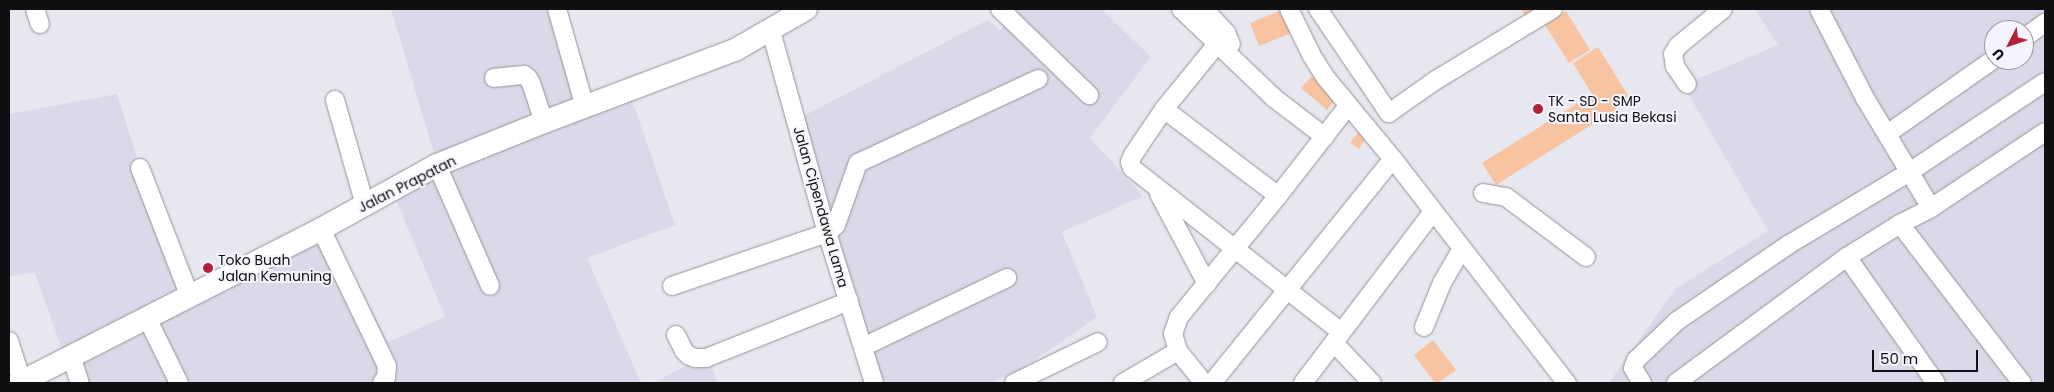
<!DOCTYPE html>
<style>
body{margin:0}
#map{position:relative;width:2054px;height:392px;overflow:hidden;background:#e7e7ef;font-family:Poppins,sans-serif}
div>[style]{position:absolute}
.built>*{inset:0;background:#dad9e9}
.building>*{inset:0;background:#f8c3a1}
.roads{filter:drop-shadow(0 0 1px #94939b) drop-shadow(0 0 1px #94939b)}
.minor>*{height:18px;margin:-9px;padding:0 9px;transform-origin:9px;border-radius:9px;background:#fff}
.major>*{height:22px;margin:-11px;padding:0 11px;transform-origin:11px;border-radius:11px;background:#fff}
.dots>*{width:14px;height:14px;translate:-50% -50%;box-sizing:border-box;border:2px solid #f4f4fd;border-radius:50%}
span{translate:-50% -50%;white-space:nowrap;text-align:center;line-height:1.15;-webkit-text-stroke:4px #f4f4fd;paint-order:stroke}
.poi-label{font-size:14px;color:#101013}
.left{translate:0 -50%;text-align:left}
.street-label{font-size:14px;color:#101013}
.frame{position:absolute;inset:0;border:10px solid #101013;pointer-events:none}
.north{position:absolute;left:1984px;top:20px;width:50px;height:50px;box-sizing:border-box;background:#f4f4fd;border:1px solid #99999f;border-radius:50%;rotate:229deg;font-size:14px;font-weight:700;line-height:20px;text-align:center;color:#101013}
.north::after{content:'';display:block;margin:auto;width:18px;height:22px;background:#b3203a;clip-path:polygon(50% 0,100% 100%,50% 72%,0 100%)}
.scale{position:absolute;left:1872px;top:350px;width:106px;height:22px;box-sizing:border-box;border:2px solid #101013;border-top:0;padding-left:6px;font-size:15px;line-height:18px;white-space:nowrap;color:#101013;-webkit-text-stroke:4px #f4f4fd;paint-order:stroke}
</style>
<div id="map">
<div class="built">
<div style="clip-path:polygon(391px 9px,559px 9px,580px 99px,625px 80px,675px 225px,587px 258px,641px 383px,74px 383px,35px 273px,9px 276px,9px 114px,117px 94px,184px 309px,334px 236px,388px 342px,445px 317px,395px 197px,440px 174px)"></div>
<div style="clip-path:polygon(1019px 9px,1101px 9px,1151px 57px,1090px 138px,1143px 196px,1062px 232px,1097px 317px,1019px 371px,990px 383px,865px 383px,790px 123px,988px 20px,1000px 30px)"></div>
<div style="clip-path:polygon(evenodd,1755px 9px,2045px 9px,2045px 383px,1609px 383px,1675px 289px,1768px 231px,1683px 85px,1778px 45px,1755px 9px,1994px 30px,2024px 30px,2024px 60px,1994px 60px,1994px 30px)"></div>
<div style="clip-path:polygon(707px 355px,718px 383px,653px 383px)"></div>
</div>
<div class="building">
<div style="clip-path:polygon(1284px 9px,1294px 32px,1259px 46px,1250px 23px)"></div>
<div style="clip-path:polygon(1521px 9px,1549px 9px,1529px 21px)"></div>
<div style="clip-path:polygon(1566px 11px,1590px 50px,1569px 63px,1545px 25px)"></div>
<div style="clip-path:polygon(1598px 47px,1631px 100px,1496px 185px,1482px 163px,1592px 94px,1573px 63px)"></div>
<div style="clip-path:polygon(1312px 76px,1337px 98px,1327px 110px,1301px 88px)"></div>
<div style="clip-path:polygon(1360px 130px,1368px 135px,1359px 149px,1350px 143px)"></div>
<div style="clip-path:polygon(1433px 340px,1456px 370px,1438px 383px,1435px 383px,1414px 355px)"></div>
</div>
<div class="roads">
<div class="minor">
<div style="left:35px;top:9px;width:16px;rotate:72deg"></div>
<div style="left:557px;top:9px;width:102px;rotate:74.1deg"></div>
<div style="left:1000px;top:9px;width:124px;rotate:44deg"></div>
<div style="left:1181px;top:9px;width:129px;rotate:43.7deg"></div>
<div style="left:1274px;top:98px;width:64px;rotate:37.4deg"></div>
<div style="left:1204px;top:9px;width:33px;rotate:47deg"></div>
<div style="left:1226px;top:33px;width:12px;rotate:66deg"></div>
<div style="left:1289px;top:9px;width:52px;rotate:63.9deg"></div>
<div style="left:1312px;top:56px;width:26px;rotate:58deg"></div>
<div style="left:1326px;top:78px;width:105px;rotate:50.4deg"></div>
<div style="left:1393px;top:159px;width:284px;rotate:52.2deg"></div>
<div style="left:1318px;top:9px;width:126px;rotate:55.7deg"></div>
<div style="left:1389px;top:113px;width:57px;rotate:-35.1deg"></div>
<div style="left:1436px;top:80px;width:137px;rotate:-31.3deg"></div>
<div style="left:1819px;top:9px;width:100px;rotate:62.7deg"></div>
<div style="left:1865px;top:98px;width:128px;rotate:59deg"></div>
<div style="left:771px;top:31px;width:210px;rotate:74.5deg"></div>
<div style="left:827px;top:233px;width:157px;rotate:72.6deg"></div>
<div style="left:1226px;top:33px;width:98px;rotate:129.2deg"></div>
<div style="left:1164px;top:109px;width:55px;rotate:124deg"></div>
<div style="left:1133px;top:155px;width:8px;rotate:113deg"></div>
<div style="left:1130px;top:162px;width:6px;rotate:72deg"></div>
<div style="left:1132px;top:168px;width:266px;rotate:38.1deg"></div>
<div style="left:2024px;top:38px;width:26px;rotate:-36deg"></div>
<div style="left:494px;top:78px;width:30px;rotate:-6deg"></div>
<div style="left:524px;top:75px;width:5px;rotate:37deg"></div>
<div style="left:528px;top:78px;width:6px;rotate:59deg"></div>
<div style="left:531px;top:83px;width:41px;rotate:71.6deg"></div>
<div style="left:1687px;top:84px;width:22px;rotate:-124deg"></div>
<div style="left:1675px;top:66px;width:12px;rotate:-99deg"></div>
<div style="left:1673px;top:54px;width:9px;rotate:-58deg"></div>
<div style="left:1678px;top:46px;width:58px;rotate:-39.4deg"></div>
<div style="left:335px;top:100px;width:109px;rotate:74.1deg"></div>
<div style="left:1164px;top:109px;width:143px;rotate:37.3deg"></div>
<div style="left:1887px;top:134px;width:131px;rotate:-35deg"></div>
<div style="left:437px;top:165px;width:132px;rotate:66.3deg"></div>
<div style="left:140px;top:168px;width:138px;rotate:68.8deg"></div>
<div style="left:1483px;top:193px;width:23px;rotate:10deg"></div>
<div style="left:1506px;top:197px;width:100px;rotate:36.9deg"></div>
<div style="left:1159px;top:194px;width:102px;rotate:61.9deg"></div>
<div style="left:1900px;top:224px;width:200px;rotate:52.5deg"></div>
<div style="left:321px;top:229px;width:152px;rotate:64.3deg"></div>
<div style="left:387px;top:366px;width:11px;rotate:95deg"></div>
<div style="left:386px;top:377px;width:7px;rotate:124deg"></div>
<div style="left:1847px;top:257px;width:154px;rotate:54.8deg"></div>
<div style="left:672px;top:286px;width:164px;rotate:-18.9deg"></div>
<div style="left:827px;top:233px;width:12px;rotate:-42deg"></div>
<div style="left:836px;top:225px;width:66px;rotate:-70.5deg"></div>
<div style="left:858px;top:163px;width:199px;rotate:-25deg"></div>
<div style="left:147px;top:318px;width:72px;rotate:63.8deg"></div>
<div style="left:1424px;top:327px;width:48px;rotate:-67.8deg"></div>
<div style="left:1442px;top:283px;width:39px;rotate:-60deg"></div>
<div style="left:676px;top:335px;width:18px;rotate:63deg"></div>
<div style="left:684px;top:351px;width:6px;rotate:45deg"></div>
<div style="left:688px;top:355px;width:8px;rotate:23deg"></div>
<div style="left:695px;top:358px;width:11px"></div>
<div style="left:706px;top:358px;width:154px;rotate:-21.7deg"></div>
<div style="left:9px;top:341px;width:43px;rotate:72.4deg"></div>
<div style="left:1334px;top:343px;width:55px;rotate:46.5deg"></div>
<div style="left:863px;top:347px;width:160px;rotate:-25.6deg"></div>
<div style="left:71px;top:356px;width:28px;rotate:72deg"></div>
<div style="left:1014px;top:383px;width:93px;rotate:-26deg"></div>
<div style="left:1123px;top:383px;width:64px;rotate:-30.2deg"></div>
<div style="left:1204px;top:383px;width:41px;rotate:-129.1deg"></div>
<div style="left:1178px;top:351px;width:18px;rotate:-106deg"></div>
<div style="left:1173px;top:334px;width:18px;rotate:-71deg"></div>
<div style="left:1179px;top:317px;width:156px;rotate:-50.7deg"></div>
<div style="left:1278px;top:196px;width:114px;rotate:-52.1deg"></div>
<div style="left:1212px;top:383px;width:288px;rotate:-51.1deg"></div>
<div style="left:1303px;top:383px;width:215px;rotate:-52.8deg"></div>
<div style="left:1642px;top:383px;width:17px;rotate:-121deg"></div>
<div style="left:1633px;top:368px;width:9px;rotate:-69deg"></div>
<div style="left:1636px;top:360px;width:57px;rotate:-43.6deg"></div>
<div style="left:1677px;top:321px;width:135px;rotate:-34.4deg"></div>
<div style="left:1788px;top:245px;width:140px;rotate:-31deg"></div>
<div style="left:1908px;top:173px;width:164px;rotate:-33.6deg"></div>
<div style="left:1676px;top:383px;width:212px;rotate:-36.4deg"></div>
<div style="left:1847px;top:257px;width:62px;rotate:-31.9deg"></div>
<div style="left:1900px;top:224px;width:35px;rotate:-27deg"></div>
<div style="left:1931px;top:208px;width:137px;rotate:-33.7deg"></div>
</div>
<div class="major">
<div style="left:19px;top:383px;width:339px;rotate:-27deg"></div>
<div style="left:321px;top:229px;width:132px;rotate:-28.9deg"></div>
<div style="left:437px;top:165px;width:115px;rotate:-21.9deg"></div>
<div style="left:544px;top:122px;width:204px;rotate:-20.7deg"></div>
<div style="left:735px;top:50px;width:82px;rotate:-30deg"></div>
</div>
</div>
<div class="dots">
<div style="left:1538px;top:109px;background:#b3203a"></div>
<div style="left:208px;top:268px;background:#b3203a"></div>
</div>
<div class="poi-label">
<span class="left" style="left:1548px;top:109px">TK - SD - SMP<br>Santa Lusia Bekasi</span>
<span class="left" style="left:218px;top:268px">Toko Buah<br>Jalan Kemuning</span>
</div>
<div class="street-label">
<span style="left:407px;top:184px;rotate:-27deg">Jalan Prapatan</span>
<span style="left:821px;top:207px;rotate:74deg">Jalan Cipendawa Lama</span>
</div>
<div class="frame"></div>
<div class="north">U</div>
<div class="scale">50 m</div>
</div>
